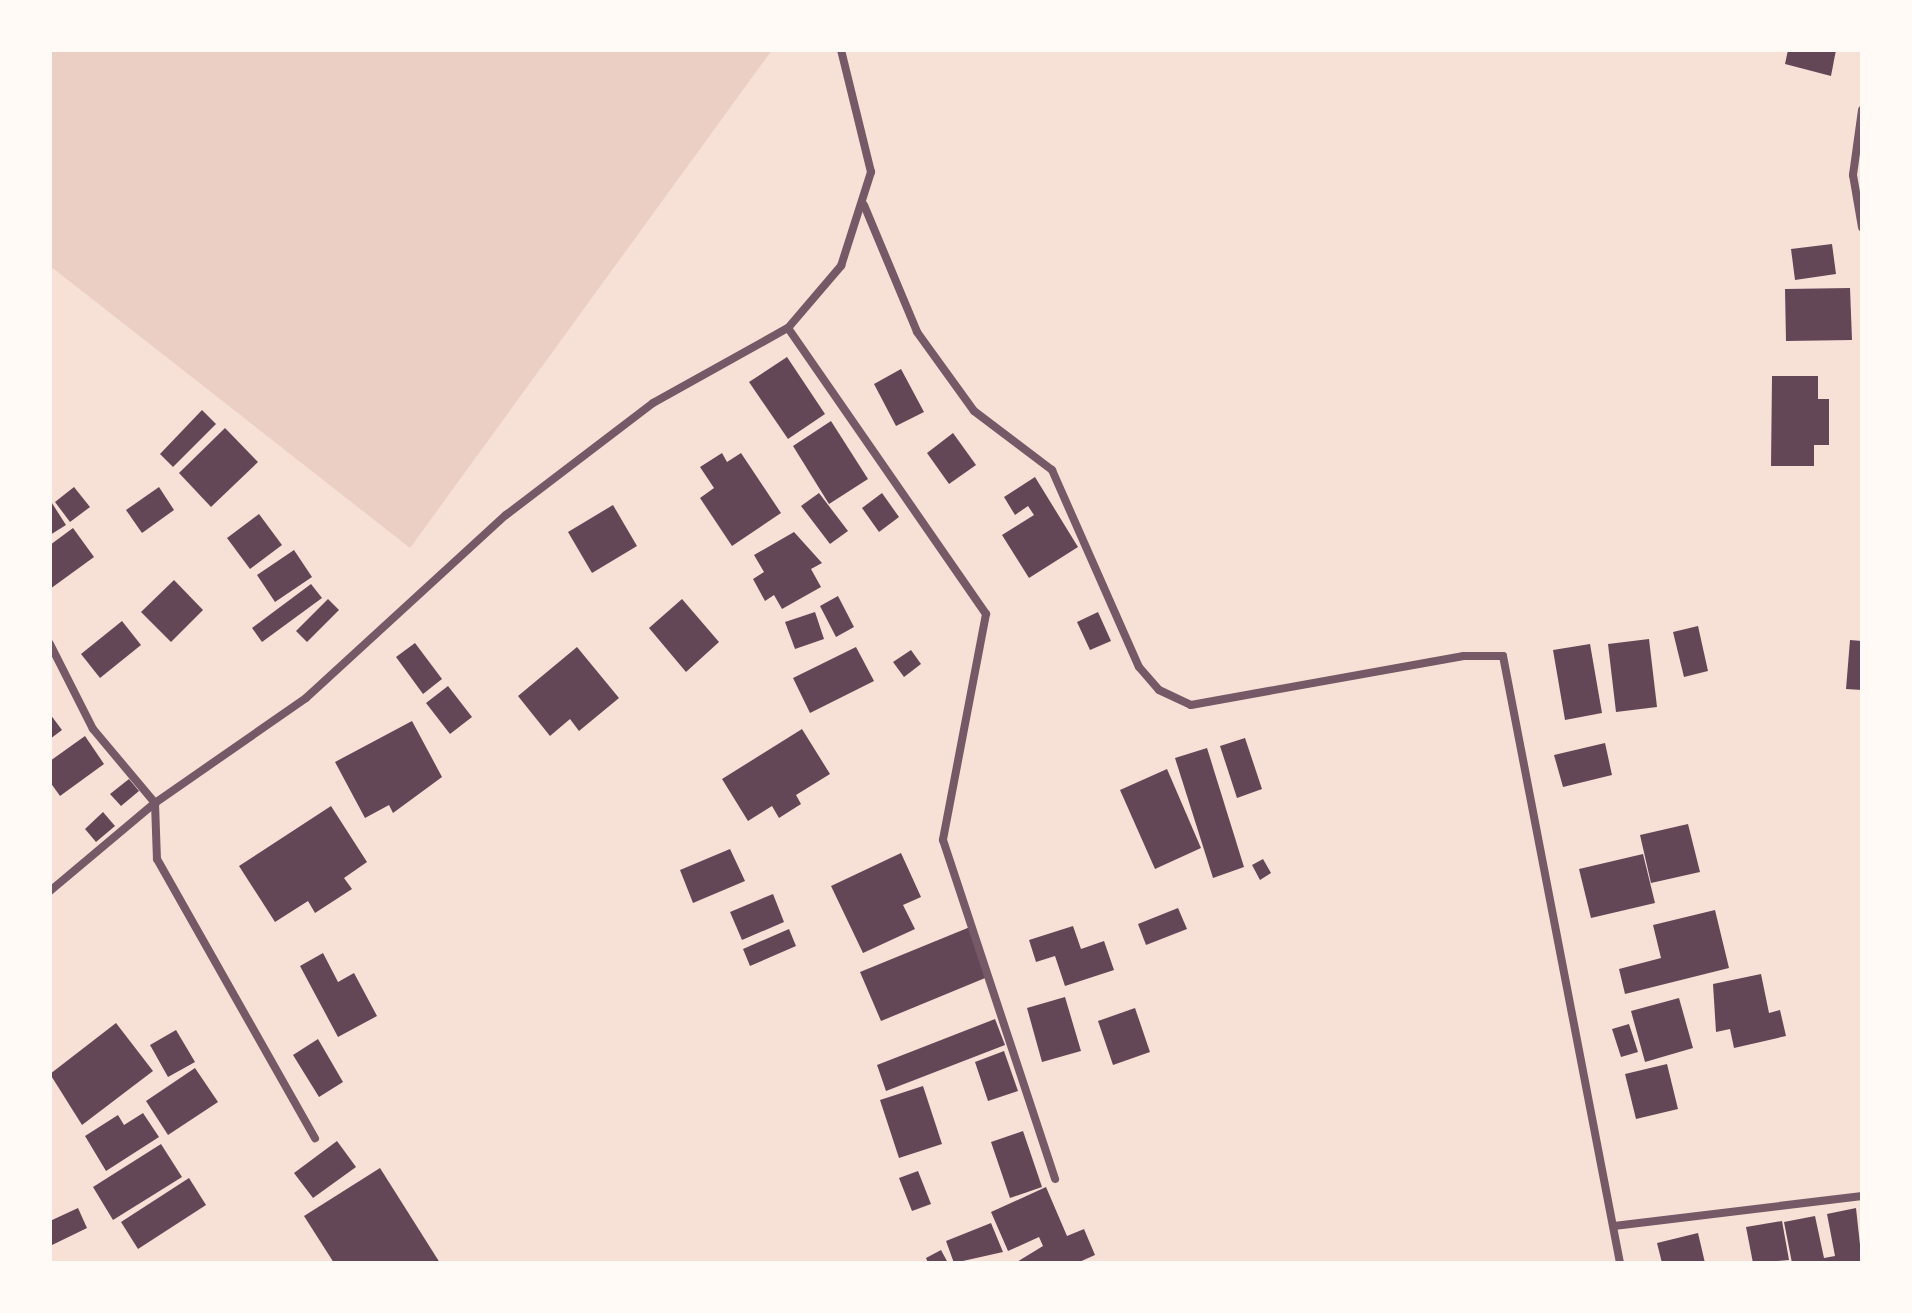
<!DOCTYPE html>
<style>
body{margin:0}
#map{position:relative;width:1912px;height:1313px;overflow:hidden;background:#f7e1d7;font-family:Quicksand,sans-serif}
div>[style]{position:absolute}
.green>*{inset:0;background:#ebcfc5}
.building>*{inset:0;background:#644757}
.minor>*{height:8px;margin:-4px;padding:0 4px;transform-origin:4px;border-radius:4px;background:#755966}
span{translate:-50% -50%;white-space:nowrap;text-align:center;line-height:1.15;-webkit-text-stroke:6px #fffaf5;paint-order:stroke}
.frame{position:absolute;inset:0;border:52px solid #fffaf5;pointer-events:none}
</style>
<div id="map">
<div class="green">
<div style="clip-path:polygon(50px 50px,772px 50px,410px 548px,50px 266px)"></div>
</div>
<div class="building">
<div style="clip-path:polygon(1788px 50px,1836px 50px,1831px 76px,1785px 64px)"></div>
<div style="clip-path:polygon(1832px 244px,1836px 274px,1795px 280px,1791px 249px)"></div>
<div style="clip-path:polygon(1850px 288px,1852px 340px,1786px 341px,1785px 289px)"></div>
<div style="clip-path:polygon(787px 357px,825px 414px,788px 439px,749px 382px)"></div>
<div style="clip-path:polygon(901px 369px,924px 412px,896px 426px,874px 384px)"></div>
<div style="clip-path:polygon(1772px 376px,1818px 376px,1818px 399px,1829px 399px,1829px 445px,1814px 445px,1814px 466px,1771px 466px)"></div>
<div style="clip-path:polygon(202px 410px,216px 424px,173px 467px,160px 454px)"></div>
<div style="clip-path:polygon(831px 421px,868px 479px,829px 504px,793px 446px)"></div>
<div style="clip-path:polygon(225px 428px,258px 462px,211px 507px,179px 473px)"></div>
<div style="clip-path:polygon(953px 433px,976px 465px,949px 484px,927px 453px)"></div>
<div style="clip-path:polygon(722px 453px,727px 462px,741px 453px,781px 513px,732px 546px,700px 498px,714px 488px,700px 467px)"></div>
<div style="clip-path:polygon(1035px 477px,1078px 547px,1029px 578px,1002px 535px,1034px 515px,1028px 506px,1015px 515px,1004px 497px)"></div>
<div style="clip-path:polygon(74px 487px,90px 507px,70px 522px,55px 502px)"></div>
<div style="clip-path:polygon(159px 487px,174px 510px,142px 533px,126px 510px)"></div>
<div style="clip-path:polygon(819px 493px,848px 531px,830px 544px,801px 506px)"></div>
<div style="clip-path:polygon(882px 493px,899px 517px,879px 532px,862px 508px)"></div>
<div style="clip-path:polygon(50px 500px,66px 525px,50px 535px)"></div>
<div style="clip-path:polygon(613px 505px,637px 546px,592px 573px,568px 532px)"></div>
<div style="clip-path:polygon(259px 514px,282px 545px,250px 569px,227px 538px)"></div>
<div style="clip-path:polygon(73px 528px,94px 557px,50px 589px,50px 545px)"></div>
<div style="clip-path:polygon(794px 532px,822px 563px,811px 569px,821px 587px,782px 609px,774px 595px,765px 601px,753px 579px,764px 572px,754px 555px)"></div>
<div style="clip-path:polygon(294px 550px,312px 577px,275px 602px,257px 575px)"></div>
<div style="clip-path:polygon(174px 580px,203px 610px,171px 642px,141px 612px)"></div>
<div style="clip-path:polygon(311px 584px,322px 598px,262px 642px,252px 628px)"></div>
<div style="clip-path:polygon(838px 596px,854px 627px,836px 637px,820px 606px)"></div>
<div style="clip-path:polygon(328px 599px,339px 610px,307px 642px,296px 631px)"></div>
<div style="clip-path:polygon(682px 599px,719px 642px,686px 672px,649px 628px)"></div>
<div style="clip-path:polygon(815px 612px,824px 639px,795px 649px,785px 622px)"></div>
<div style="clip-path:polygon(1098px 612px,1111px 641px,1090px 650px,1077px 622px)"></div>
<div style="clip-path:polygon(122px 621px,141px 645px,100px 678px,81px 654px)"></div>
<div style="clip-path:polygon(1698px 626px,1708px 671px,1684px 677px,1673px 632px)"></div>
<div style="clip-path:polygon(1649px 639px,1657px 707px,1616px 712px,1608px 644px)"></div>
<div style="clip-path:polygon(1850px 640px,1862px 641px,1862px 690px,1846px 689px)"></div>
<div style="clip-path:polygon(415px 643px,442px 679px,423px 694px,396px 657px)"></div>
<div style="clip-path:polygon(1590px 644px,1602px 713px,1565px 720px,1553px 650px)"></div>
<div style="clip-path:polygon(577px 647px,619px 698px,579px 731px,570px 719px,550px 736px,518px 696px)"></div>
<div style="clip-path:polygon(856px 647px,874px 681px,810px 713px,793px 678px)"></div>
<div style="clip-path:polygon(911px 650px,921px 664px,904px 677px,893px 662px)"></div>
<div style="clip-path:polygon(448px 686px,472px 717px,450px 734px,426px 703px)"></div>
<div style="clip-path:polygon(50px 714px,62px 730px,50px 739px)"></div>
<div style="clip-path:polygon(412px 721px,442px 777px,393px 813px,389px 805px,365px 818px,335px 762px)"></div>
<div style="clip-path:polygon(802px 729px,830px 774px,796px 795px,801px 804px,779px 818px,772px 806px,748px 821px,722px 779px)"></div>
<div style="clip-path:polygon(85px 736px,104px 764px,60px 796px,50px 782px,50px 761px)"></div>
<div style="clip-path:polygon(1245px 738px,1262px 789px,1237px 798px,1220px 746px)"></div>
<div style="clip-path:polygon(1605px 743px,1612px 775px,1563px 787px,1554px 755px)"></div>
<div style="clip-path:polygon(1207px 748px,1244px 867px,1213px 878px,1175px 758px)"></div>
<div style="clip-path:polygon(1167px 769px,1201px 848px,1155px 869px,1120px 790px)"></div>
<div style="clip-path:polygon(129px 779px,139px 791px,121px 806px,110px 794px)"></div>
<div style="clip-path:polygon(331px 806px,367px 862px,344px 878px,352px 889px,315px 913px,308px 901px,275px 922px,239px 866px)"></div>
<div style="clip-path:polygon(103px 812px,115px 826px,96px 842px,85px 829px)"></div>
<div style="clip-path:polygon(1688px 824px,1700px 872px,1651px 883px,1640px 835px)"></div>
<div style="clip-path:polygon(730px 849px,745px 881px,693px 903px,680px 870px)"></div>
<div style="clip-path:polygon(901px 853px,921px 897px,903px 905px,915px 929px,863px 953px,831px 886px)"></div>
<div style="clip-path:polygon(1643px 854px,1655px 903px,1591px 918px,1579px 869px)"></div>
<div style="clip-path:polygon(1263px 859px,1271px 873px,1260px 880px,1252px 865px)"></div>
<div style="clip-path:polygon(773px 894px,784px 922px,742px 940px,730px 912px)"></div>
<div style="clip-path:polygon(1178px 908px,1187px 929px,1146px 945px,1138px 924px)"></div>
<div style="clip-path:polygon(1715px 910px,1729px 968px,1625px 994px,1619px 969px,1661px 958px,1653px 925px)"></div>
<div style="clip-path:polygon(1073px 926px,1081px 949px,1104px 941px,1114px 970px,1065px 986px,1055px 956px,1036px 962px,1029px 940px)"></div>
<div style="clip-path:polygon(970px 927px,990px 976px,881px 1021px,860px 972px)"></div>
<div style="clip-path:polygon(789px 929px,796px 946px,750px 966px,743px 949px)"></div>
<div style="clip-path:polygon(323px 953px,338px 982px,354px 973px,377px 1016px,338px 1037px,300px 966px)"></div>
<div style="clip-path:polygon(1761px 974px,1769px 1013px,1780px 1010px,1786px 1036px,1734px 1048px,1730px 1029px,1716px 1032px,1713px 984px)"></div>
<div style="clip-path:polygon(1065px 997px,1081px 1051px,1042px 1062px,1027px 1008px)"></div>
<div style="clip-path:polygon(1679px 998px,1693px 1048px,1645px 1062px,1631px 1011px)"></div>
<div style="clip-path:polygon(1135px 1008px,1150px 1052px,1113px 1065px,1098px 1021px)"></div>
<div style="clip-path:polygon(995px 1019px,1005px 1045px,886px 1091px,877px 1065px)"></div>
<div style="clip-path:polygon(116px 1023px,153px 1071px,82px 1125px,50px 1074px)"></div>
<div style="clip-path:polygon(1629px 1024px,1638px 1052px,1621px 1057px,1612px 1029px)"></div>
<div style="clip-path:polygon(176px 1030px,195px 1062px,168px 1077px,150px 1045px)"></div>
<div style="clip-path:polygon(318px 1039px,343px 1082px,319px 1097px,293px 1055px)"></div>
<div style="clip-path:polygon(1004px 1051px,1018px 1091px,988px 1101px,975px 1062px)"></div>
<div style="clip-path:polygon(1667px 1064px,1678px 1109px,1636px 1119px,1625px 1074px)"></div>
<div style="clip-path:polygon(195px 1068px,218px 1102px,168px 1135px,146px 1101px)"></div>
<div style="clip-path:polygon(923px 1086px,942px 1144px,899px 1158px,880px 1100px)"></div>
<div style="clip-path:polygon(143px 1113px,159px 1137px,106px 1171px,85px 1136px,118px 1115px,124px 1125px)"></div>
<div style="clip-path:polygon(1023px 1131px,1042px 1187px,1010px 1198px,991px 1142px)"></div>
<div style="clip-path:polygon(337px 1141px,356px 1167px,313px 1198px,294px 1173px)"></div>
<div style="clip-path:polygon(161px 1144px,182px 1177px,113px 1220px,93px 1187px)"></div>
<div style="clip-path:polygon(380px 1168px,440px 1263px,334px 1263px,304px 1216px)"></div>
<div style="clip-path:polygon(918px 1171px,931px 1204px,912px 1211px,899px 1178px)"></div>
<div style="clip-path:polygon(189px 1178px,206px 1205px,138px 1249px,121px 1222px)"></div>
<div style="clip-path:polygon(1046px 1187px,1067px 1236px,1084px 1229px,1095px 1255px,1077px 1263px,1015px 1263px,1043px 1246px,1039px 1237px,1008px 1251px,991px 1212px)"></div>
<div style="clip-path:polygon(78px 1208px,87px 1228px,50px 1246px,50px 1221px)"></div>
<div style="clip-path:polygon(1856px 1208px,1862px 1263px,1792px 1263px,1784px 1222px,1815px 1216px,1824px 1258px,1835px 1256px,1827px 1214px)"></div>
<div style="clip-path:polygon(1782px 1221px,1789px 1260px,1753px 1263px,1746px 1227px)"></div>
<div style="clip-path:polygon(991px 1223px,1003px 1252px,954px 1263px,946px 1241px)"></div>
<div style="clip-path:polygon(1698px 1233px,1705px 1263px,1662px 1263px,1657px 1243px)"></div>
<div style="clip-path:polygon(941px 1250px,948px 1263px,928px 1263px,926px 1258px)"></div>
</div>
<div class="minor">
<div style="left:1862px;top:110px;width:66px;rotate:97.9deg"></div>
<div style="left:1853px;top:175px;width:53px;rotate:80.2deg"></div>
<div style="left:864px;top:205px;width:138px;rotate:67.3deg"></div>
<div style="left:917px;top:332px;width:97px;rotate:54.2deg"></div>
<div style="left:974px;top:411px;width:98px;rotate:37.1deg"></div>
<div style="left:1052px;top:470px;width:215px;rotate:66.2deg"></div>
<div style="left:1139px;top:667px;width:30px;rotate:49deg"></div>
<div style="left:1159px;top:690px;width:35px;rotate:25deg"></div>
<div style="left:1191px;top:705px;width:277px;rotate:-10.2deg"></div>
<div style="left:1464px;top:656px;width:39px"></div>
<div style="left:1503px;top:656px;width:618px;rotate:79.09deg"></div>
<div style="left:788px;top:328px;width:348px;rotate:55.3deg"></div>
<div style="left:986px;top:614px;width:230px;rotate:100.8deg"></div>
<div style="left:943px;top:840px;width:357px;rotate:71.7deg"></div>
<div style="left:50px;top:644px;width:95px;rotate:63.2deg"></div>
<div style="left:93px;top:729px;width:97px;rotate:50deg"></div>
<div style="left:155px;top:803px;width:56px;rotate:88deg"></div>
<div style="left:157px;top:859px;width:321px;rotate:60.5deg"></div>
<div style="left:50px;top:891px;width:137px;rotate:-40deg"></div>
<div style="left:155px;top:803px;width:184px;rotate:-34.8deg"></div>
<div style="left:306px;top:698px;width:271px;rotate:-42.5deg"></div>
<div style="left:506px;top:515px;width:185px;rotate:-37.3deg"></div>
<div style="left:653px;top:403px;width:154px;rotate:-29.1deg"></div>
<div style="left:788px;top:328px;width:82px;rotate:-49.5deg"></div>
<div style="left:841px;top:266px;width:99px;rotate:-72.3deg"></div>
<div style="left:871px;top:172px;width:126px;rotate:-103.8deg"></div>
<div style="left:1614px;top:1226px;width:250px;rotate:-6.9deg"></div>
</div>
<div class="frame"></div>
</div>
